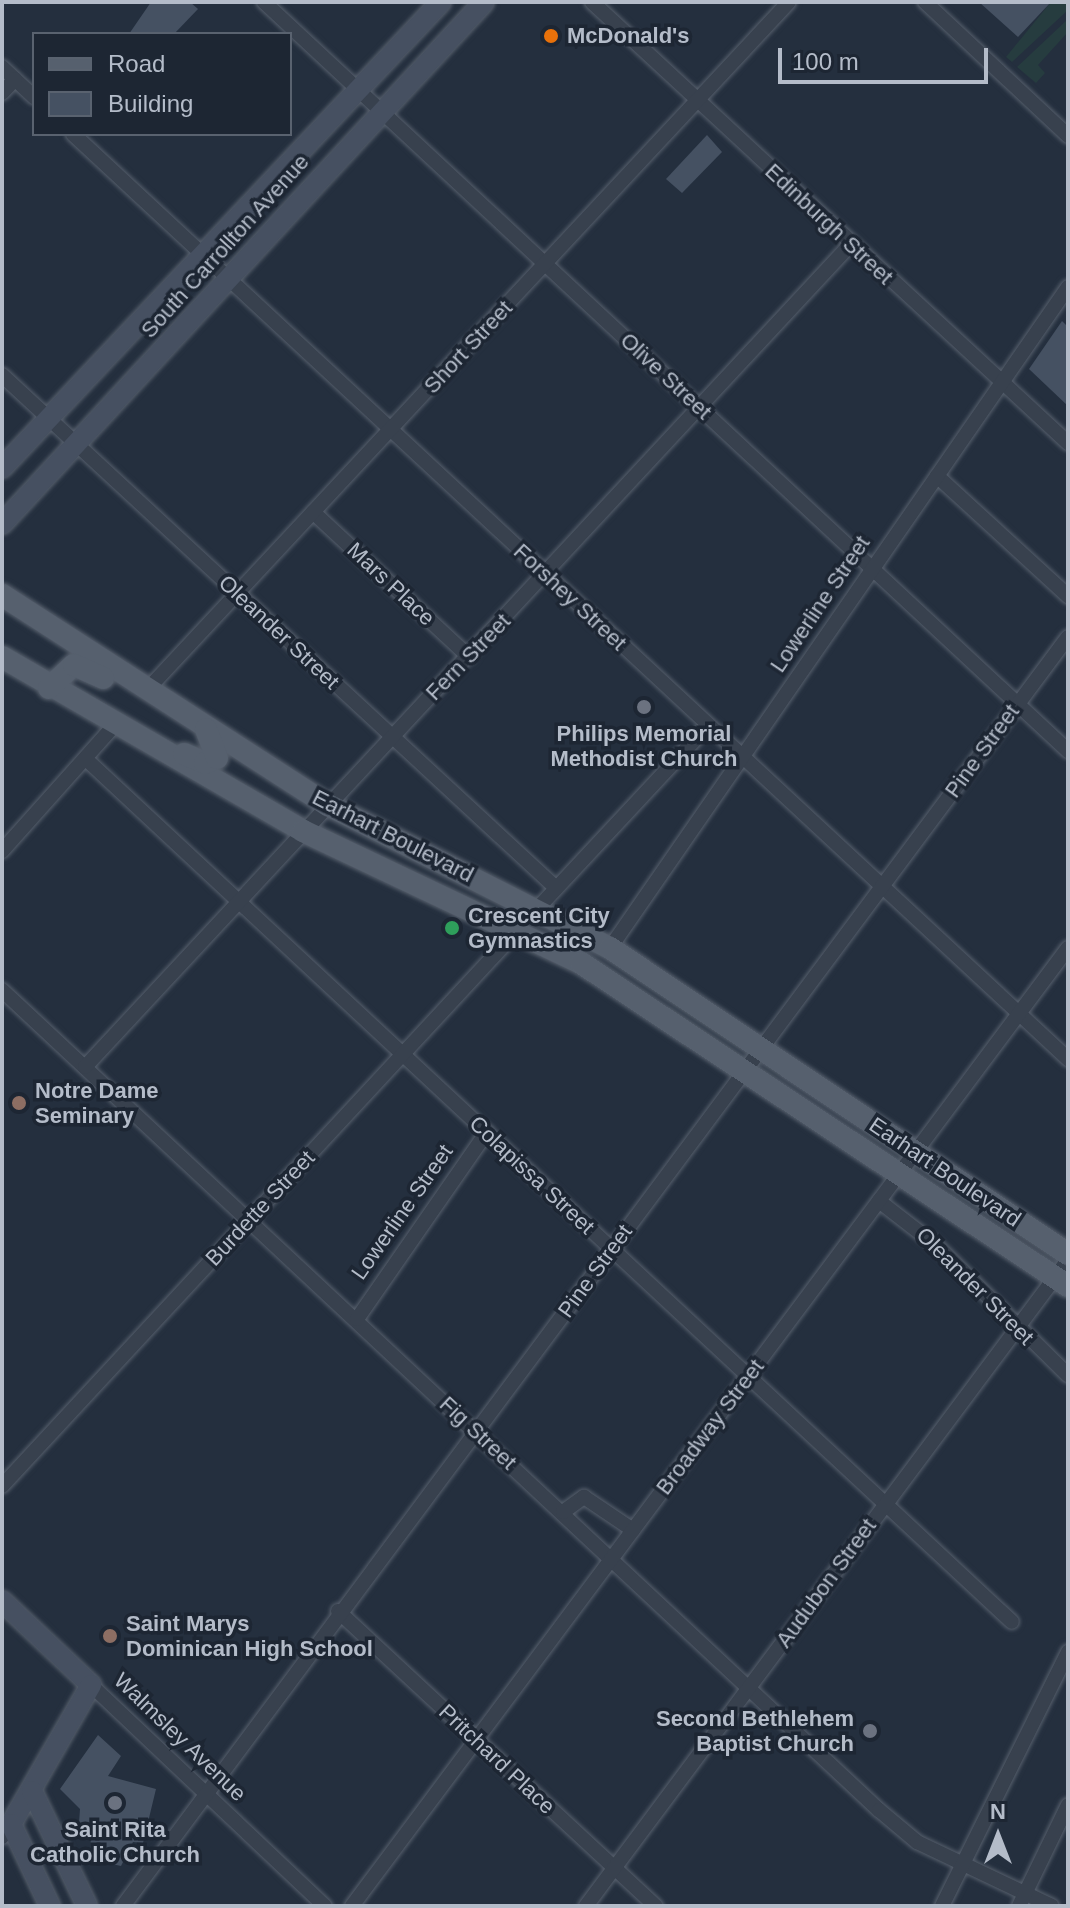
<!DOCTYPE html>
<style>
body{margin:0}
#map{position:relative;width:1070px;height:1908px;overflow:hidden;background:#242f3e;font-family:Arial,sans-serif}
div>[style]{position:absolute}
.green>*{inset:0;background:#263c3f}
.building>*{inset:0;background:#455162}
.roads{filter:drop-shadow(0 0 2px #565f6c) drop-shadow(0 0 2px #565f6c)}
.street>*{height:14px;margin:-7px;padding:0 7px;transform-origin:7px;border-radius:7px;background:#38414e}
.secondary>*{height:20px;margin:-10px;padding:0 10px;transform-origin:10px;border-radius:10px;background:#465061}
.primary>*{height:22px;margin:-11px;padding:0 11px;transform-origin:11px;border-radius:11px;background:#56606e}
.dots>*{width:22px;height:22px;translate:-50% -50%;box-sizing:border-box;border:4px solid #1d2633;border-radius:50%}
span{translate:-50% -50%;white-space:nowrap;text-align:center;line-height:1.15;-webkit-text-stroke:7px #1d2633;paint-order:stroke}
.poi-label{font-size:22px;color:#b4bcc9;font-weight:700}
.left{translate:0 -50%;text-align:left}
.right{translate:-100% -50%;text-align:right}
.street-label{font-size:22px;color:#b4bcc9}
.frame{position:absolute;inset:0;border:4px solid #b4bcc9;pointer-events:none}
.legend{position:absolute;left:32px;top:32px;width:260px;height:104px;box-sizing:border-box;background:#1d2633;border:2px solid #59626f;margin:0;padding:10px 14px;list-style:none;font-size:24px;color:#b4bcc9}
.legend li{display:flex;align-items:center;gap:16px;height:40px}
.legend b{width:40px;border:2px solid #59626f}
.north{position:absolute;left:958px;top:1796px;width:80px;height:80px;-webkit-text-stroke:6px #1d2633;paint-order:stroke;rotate:0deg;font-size:22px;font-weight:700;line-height:32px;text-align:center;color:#b4bcc9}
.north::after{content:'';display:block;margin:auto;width:28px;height:36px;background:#b4bcc9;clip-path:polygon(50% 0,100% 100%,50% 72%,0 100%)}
.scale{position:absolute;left:778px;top:48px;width:210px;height:36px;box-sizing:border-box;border:4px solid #b4bcc9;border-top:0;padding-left:10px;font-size:24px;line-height:28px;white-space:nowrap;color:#b4bcc9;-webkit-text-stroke:6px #1d2633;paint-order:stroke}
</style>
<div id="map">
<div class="green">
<div style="clip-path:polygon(1051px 2px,1068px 2px,1068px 10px,1012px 62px,1006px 57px)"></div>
<div style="clip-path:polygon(1068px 19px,1068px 32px,1038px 65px,1045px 73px,1036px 83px,1017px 67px)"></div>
</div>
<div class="building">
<div style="clip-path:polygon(151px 2px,190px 2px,198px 9px,174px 34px,129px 34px)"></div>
<div style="clip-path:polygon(979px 2px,1051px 2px,1018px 37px)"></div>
<div style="clip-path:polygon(707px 135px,722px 152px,682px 193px,666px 179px)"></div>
<div style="clip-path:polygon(1062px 321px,1068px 327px,1068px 406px,1029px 369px)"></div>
<div style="clip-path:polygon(98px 1735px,121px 1756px,108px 1776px,156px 1789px,143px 1843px,133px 1842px,121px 1866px,89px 1859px,91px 1838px,78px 1837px,80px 1809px,60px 1789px)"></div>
</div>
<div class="roads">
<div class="street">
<div style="left:264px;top:2px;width:1099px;rotate:42.97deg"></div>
<div style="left:592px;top:2px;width:649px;rotate:42.81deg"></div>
<div style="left:925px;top:2px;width:196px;rotate:43.1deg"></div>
<div style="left:2px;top:67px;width:44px;rotate:43.2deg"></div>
<div style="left:2px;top:93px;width:19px;rotate:-47deg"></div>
<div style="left:73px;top:134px;width:1359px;rotate:42.91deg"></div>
<div style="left:2px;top:375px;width:755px;rotate:42.8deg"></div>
<div style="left:937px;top:476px;width:178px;rotate:42.5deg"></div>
<div style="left:313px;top:512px;width:213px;rotate:42.9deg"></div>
<div style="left:146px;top:691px;width:942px;rotate:-46.98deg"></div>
<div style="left:87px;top:760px;width:1264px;rotate:42.98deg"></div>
<div style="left:2px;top:851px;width:166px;rotate:-48.2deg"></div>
<div style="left:538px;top:908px;width:249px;rotate:-47deg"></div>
<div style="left:610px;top:948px;width:804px;rotate:-55.28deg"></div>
<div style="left:2px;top:990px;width:1201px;rotate:43.08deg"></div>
<div style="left:879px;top:1810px;width:50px;rotate:40.1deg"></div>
<div style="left:917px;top:1842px;width:149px;rotate:25.4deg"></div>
<div style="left:85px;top:1067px;width:1123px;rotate:-47.06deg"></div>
<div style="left:879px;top:1201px;width:73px;rotate:37.8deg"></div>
<div style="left:937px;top:1246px;width:184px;rotate:44.6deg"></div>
<div style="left:357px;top:1319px;width:228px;rotate:-55.2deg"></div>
<div style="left:2px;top:1486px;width:757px;rotate:-47.14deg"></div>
<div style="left:563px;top:1512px;width:26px;rotate:-36deg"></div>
<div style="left:584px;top:1497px;width:59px;rotate:34deg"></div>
<div style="left:338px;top:1611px;width:434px;rotate:42.9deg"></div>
<div style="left:91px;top:1685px;width:322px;rotate:43.4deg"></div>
<div style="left:2px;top:1837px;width:16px;rotate:-55deg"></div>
<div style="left:123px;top:1906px;width:1582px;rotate:-53.33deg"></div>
<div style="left:352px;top:1906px;width:1196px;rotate:-53.23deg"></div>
<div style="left:586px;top:1906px;width:806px;rotate:-53.27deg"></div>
<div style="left:942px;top:1906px;width:284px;rotate:-63.6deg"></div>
<div style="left:1019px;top:1906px;width:112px;rotate:-64.1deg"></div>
</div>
<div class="secondary">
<div style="left:2px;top:468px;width:640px;rotate:-46.71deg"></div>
<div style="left:2px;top:524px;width:710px;rotate:-47.28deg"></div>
<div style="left:2px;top:1601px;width:122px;rotate:43.3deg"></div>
<div style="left:91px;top:1685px;width:160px;rotate:119.9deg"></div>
<div style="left:11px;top:1824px;width:91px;rotate:64.6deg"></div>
<div style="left:32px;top:1791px;width:127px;rotate:64.4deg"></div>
</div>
<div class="primary">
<div style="left:2px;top:595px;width:388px;rotate:32.8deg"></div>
<div style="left:328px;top:805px;width:316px;rotate:26.9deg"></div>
<div style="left:610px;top:948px;width:551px;rotate:33.75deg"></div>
<div style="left:2px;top:657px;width:348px;rotate:30deg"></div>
<div style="left:303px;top:831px;width:308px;rotate:25.4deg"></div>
<div style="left:581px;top:963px;width:584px;rotate:33.55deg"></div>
<div style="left:49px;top:688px;width:34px;rotate:-43deg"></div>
<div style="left:74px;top:665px;width:32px;rotate:24deg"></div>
<div style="left:184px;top:754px;width:23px;rotate:23deg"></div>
<div style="left:205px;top:763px;width:13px;rotate:-23deg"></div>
<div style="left:217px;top:758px;width:31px;rotate:-111deg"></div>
</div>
</div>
<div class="dots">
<div style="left:551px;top:36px;background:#e8710a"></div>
<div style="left:644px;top:707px;background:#6b7280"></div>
<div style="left:452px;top:928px;background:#2e9e5b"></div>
<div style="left:19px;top:1103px;background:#8d6e63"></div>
<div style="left:110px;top:1636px;background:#8d6e63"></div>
<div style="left:870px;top:1731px;background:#6b7280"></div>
<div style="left:115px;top:1803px;background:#6b7280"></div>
</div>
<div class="poi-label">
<span class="left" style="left:567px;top:36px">McDonald's</span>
<span style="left:644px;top:746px">Philips Memorial<br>Methodist Church</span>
<span class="left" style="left:468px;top:928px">Crescent City<br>Gymnastics</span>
<span class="left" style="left:35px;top:1103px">Notre Dame<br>Seminary</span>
<span class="left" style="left:126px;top:1636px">Saint Marys<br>Dominican High School</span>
<span class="right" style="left:854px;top:1731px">Second Bethlehem<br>Baptist Church</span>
<span style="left:115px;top:1842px">Saint Rita<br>Catholic Church</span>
</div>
<div class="street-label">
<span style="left:829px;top:224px;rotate:43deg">Edinburgh Street</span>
<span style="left:225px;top:246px;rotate:-48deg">South Carrollton Avenue</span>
<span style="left:468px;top:347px;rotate:-47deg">Short Street</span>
<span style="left:666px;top:376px;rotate:43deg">Olive Street</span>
<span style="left:391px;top:584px;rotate:43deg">Mars Place</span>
<span style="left:570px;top:597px;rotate:43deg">Forshey Street</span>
<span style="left:820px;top:604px;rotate:-56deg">Lowerline Street</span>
<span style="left:279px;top:632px;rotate:43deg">Oleander Street</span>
<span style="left:468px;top:657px;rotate:-46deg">Fern Street</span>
<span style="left:982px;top:751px;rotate:-54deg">Pine Street</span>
<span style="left:393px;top:836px;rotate:27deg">Earhart Boulevard</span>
<span style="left:945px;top:1172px;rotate:34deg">Earhart Boulevard</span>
<span style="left:532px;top:1175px;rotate:43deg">Colapissa Street</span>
<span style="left:260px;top:1208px;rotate:-47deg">Burdette Street</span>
<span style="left:402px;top:1212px;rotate:-55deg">Lowerline Street</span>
<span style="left:595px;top:1271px;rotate:-54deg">Pine Street</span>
<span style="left:975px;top:1286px;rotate:45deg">Oleander Street</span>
<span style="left:710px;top:1427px;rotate:-53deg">Broadway Street</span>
<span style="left:478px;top:1433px;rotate:43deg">Fig Street</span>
<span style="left:826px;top:1583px;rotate:-54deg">Audubon Street</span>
<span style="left:180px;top:1737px;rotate:44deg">Walmsley Avenue</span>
<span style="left:497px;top:1759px;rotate:43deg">Pritchard Place</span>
</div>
<div class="frame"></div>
<ul class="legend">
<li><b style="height:10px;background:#56606e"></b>Road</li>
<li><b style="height:22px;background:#455162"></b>Building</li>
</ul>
<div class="north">N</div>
<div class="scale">100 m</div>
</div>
